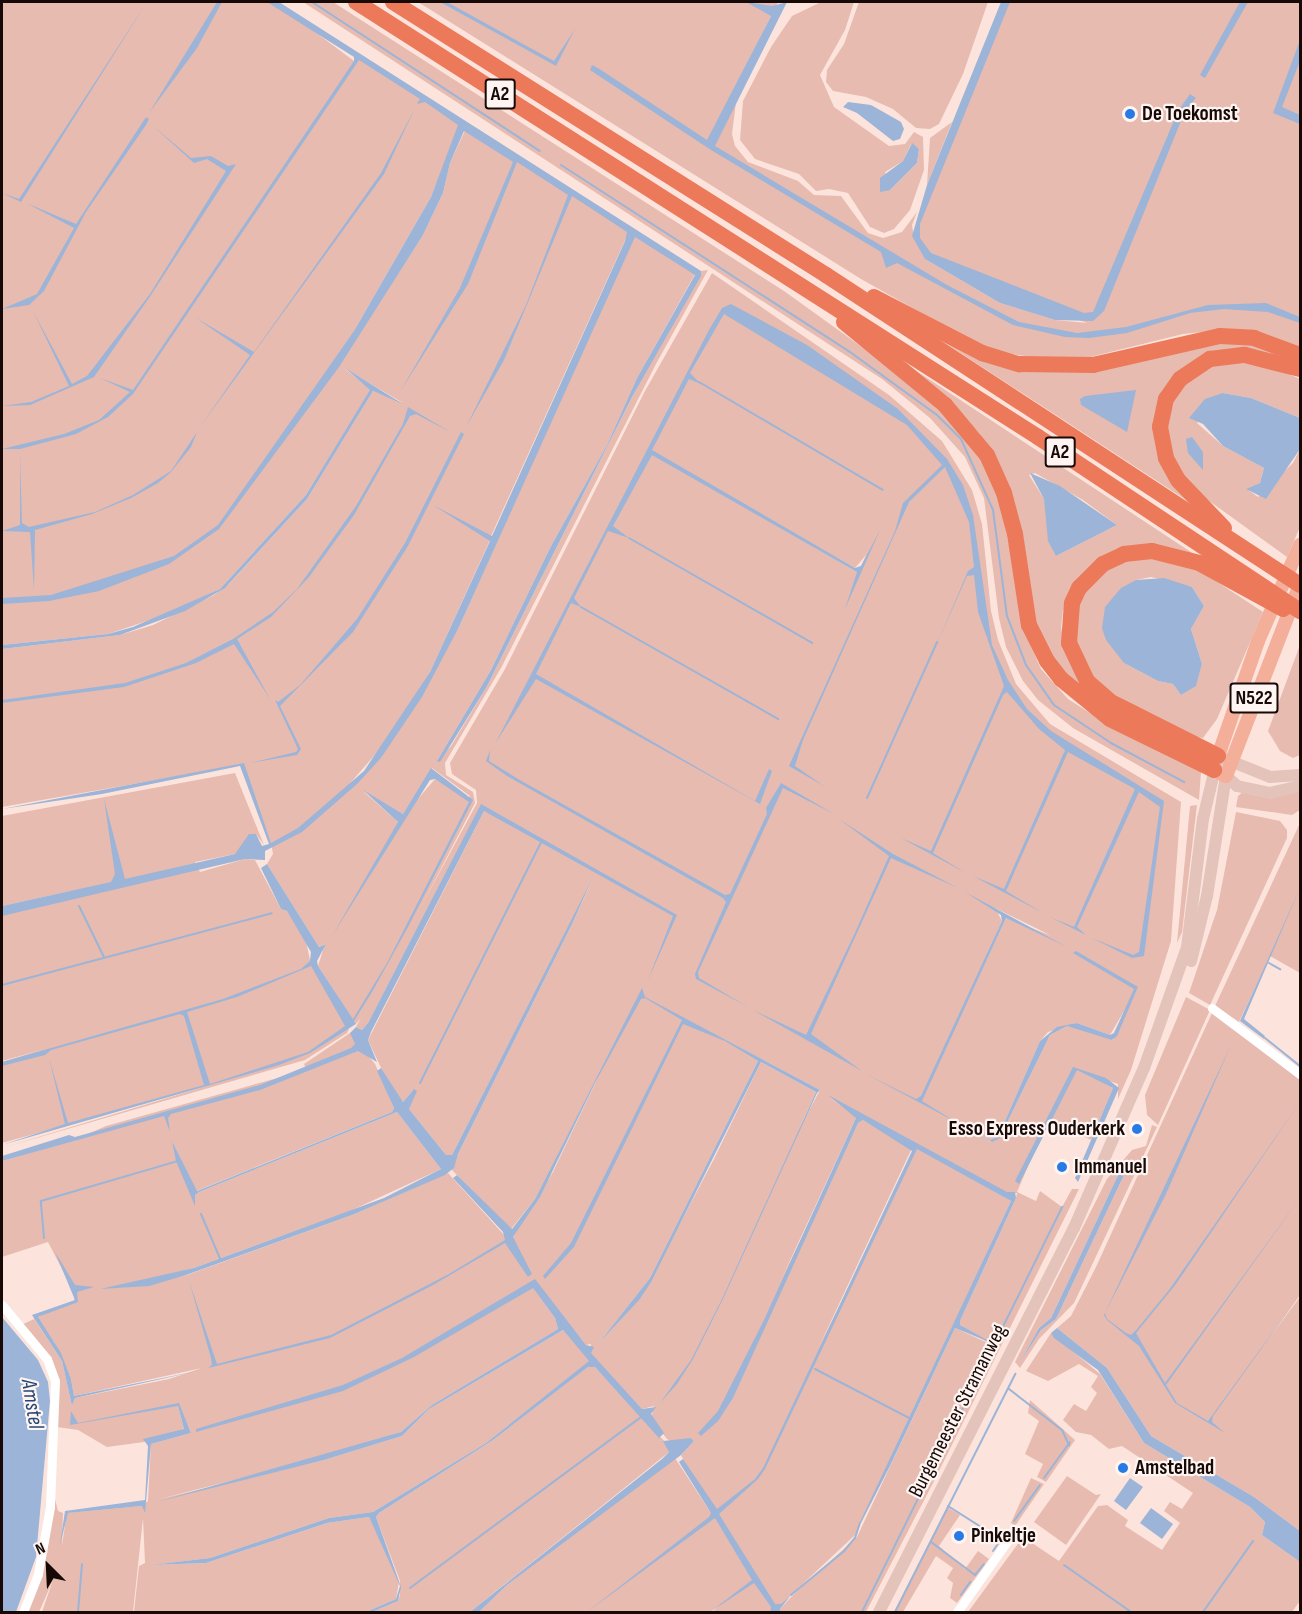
<!DOCTYPE html>
<style>
body{margin:0}
#map{position:relative;width:1302px;height:1614px;overflow:hidden;background:#fce4dd;font-family:"Sofia Sans Condensed",sans-serif}
div>[style]{position:absolute}
.green>*{inset:0;background:#e7bbaf}
.water>*{inset:0;background:#9cb4d7}
.stream>*{height:2px;margin:-1px;padding:0 1px;transform-origin:1px;border-radius:1px;background:#9cb4d7}
.street>*{height:9px;margin:-4.5px;padding:0 4.5px;transform-origin:4.5px;border-radius:4.5px;background:#fff}
.secondary>*{height:12px;margin:-6px;padding:0 6px;transform-origin:6px;border-radius:6px;background:#e3c3ba}
.primary>*{height:14px;margin:-7px;padding:0 7px;transform-origin:7px;border-radius:7px;background:#f4af9b}
.highway>*{height:16px;margin:-8px;padding:0 8px;transform-origin:8px;border-radius:8px;background:#ec7959}
.dots>*{width:16px;height:16px;translate:-50% -50%;box-sizing:border-box;border:3px solid #fef5f3;border-radius:50%}
span{translate:-50% -50%;white-space:nowrap;text-align:center;line-height:1.15;-webkit-text-stroke:4.5px #fef5f3;paint-order:stroke}
.shield-label span{padding:2px 4px;background:#fef5f3;border:2px solid;border-radius:4px;-webkit-text-stroke-width:0}
.shield-label{font-size:20px;color:#160906;font-weight:700}
.poi-label{font-size:21px;color:#160906;font-weight:700}
.left{translate:0 -50%;text-align:left}
.right{translate:-100% -50%;text-align:right}
.street-label{font-size:21px;color:#160906}
.water-label{font-size:22px;color:#264774;font-style:italic}
.frame{position:absolute;inset:0;border:3px solid #160906;pointer-events:none}
.north{position:absolute;left:18px;top:1536px;width:60px;height:60px;-webkit-text-stroke:4px #fef5f3;paint-order:stroke;rotate:336deg;font-size:16px;font-weight:700;line-height:24px;text-align:center;color:#160906}
.north::after{content:'';display:block;margin:auto;width:21px;height:27px;background:#160906;clip-path:polygon(50% 0,100% 100%,50% 72%,0 100%)}
</style>
<div id="map">
<div class="green">
<div style="clip-path:polygon(evenodd,2px 2px,275px 2px,354px 61px,358px 55px,461px 120px,431px 197px,354px 331px,357px 336px,423px 235px,443px 193px,450px 163px,468px 124px,631px 227px,491px 536px,449px 514px,490px 540px,430px 672px,387px 741px,331px 805px,381px 758px,459px 627px,634px 236px,695px 274px,637px 378px,607px 445px,550px 548px,491px 670px,437px 761px,451px 746px,486px 688px,632px 397px,701px 271px,708px 270px,656px 364px,501px 668px,445px 763px,446px 775px,473px 792px,475px 803px,367px 1011px,356px 1024px,318px 966px,325px 944px,319px 947px,267px 864px,273px 854px,271px 843px,242px 765px,2px 807px,2px 649px,120px 635px,153px 625px,214px 595px,229px 584px,307px 499px,373px 391px,403px 403px,344px 368px,371px 390px,306px 495px,220px 589px,159px 617px,108px 634px,2px 645px,2px 2px,432px 768px,470px 796px,468px 799px,435px 779px,398px 822px,363px 791px,403px 814px,432px 768px)"></div>
<div style="clip-path:polygon(303px 2px,333px 2px,784px 291px,955px 414px,996px 485px,1031px 646px,1041px 669px,1068px 699px,1090px 713px,1201px 772px,1199px 800px,1073px 728px,1038px 700px,1023px 681px,1006px 647px,999px 618px,984px 498px,965px 457px,930px 418px,882px 379px)"></div>
<div style="clip-path:polygon(evenodd,418px 2px,778px 2px,708px 140px,711px 149px,736px 102px,732px 134px,735px 146px,748px 162px,798px 181px,814px 195px,841px 196px,868px 233px,883px 238px,902px 232px,917px 212px,912px 225px,914px 238px,1004px 2px,1300px 2px,1300px 349px,1229px 329px,1183px 334px,1070px 362px,1003px 353px,973px 342px,861px 279px,418px 2px,925px 259px,1087px 323px,1055px 320px,1000px 303px,925px 259px)"></div>
<div style="clip-path:polygon(evenodd,821px 2px,854px 2px,845px 30px,820px 75px,834px 107px,889px 146px,905px 144px,914px 132px,923px 137px,924px 170px,910px 210px,894px 229px,884px 233px,870px 227px,848px 193px,829px 189px,816px 191px,799px 174px,755px 159px,740px 140px,743px 101px,771px 47px,792px 16px,821px 2px,911px 144px,919px 149px,917px 163px,890px 190px,885px 172px,903px 161px,911px 144px)"></div>
<div style="clip-path:polygon(859px 2px,988px 2px,963px 74px,939px 124px,930px 129px,916px 128px,893px 109px,866px 97px,833px 91px,826px 82px,827px 70px,844px 44px)"></div>
<div style="clip-path:polygon(952px 122px,927px 185px,930px 138px)"></div>
<div style="clip-path:polygon(evenodd,712px 273px,889px 395px,942px 441px,972px 490px,982px 524px,991px 611px,998px 640px,1016px 684px,1050px 724px,1181px 802px,1171px 941px,1131px 1070px,1118px 1099px,1118px 1084px,1081px 1071px,1113px 1088px,1091px 1140px,1051px 1119px,1038px 1143px,1017px 1192px,1036px 1201px,1040px 1191px,1062px 1207px,1072px 1189px,1079px 1189px,933px 1483px,866px 1612px,781px 1612px,780px 1609px,793px 1595px,857px 1537px,955px 1328px,990px 1344px,960px 1325px,960px 1321px,1016px 1198px,1017px 1193px,1007px 1193px,827px 1097px,853px 1112px,856px 1118px,781px 1280px,858px 1123px,863px 1120px,912px 1148px,817px 1351px,917px 1148px,1011px 1201px,855px 1535px,777px 1608px,779px 1612px,712px 1612px,721px 1604px,710px 1612px,479px 1612px,507px 1585px,675px 1458px,711px 1513px,681px 1455px,694px 1441px,691px 1438px,674px 1443px,667px 1439px,651px 1419px,654px 1406px,642px 1409px,590px 1353px,591px 1344px,586px 1345px,539px 1286px,531px 1285px,555px 1318px,558px 1329px,432px 1405px,401px 1432px,319px 1458px,156px 1500px,324px 1460px,402px 1436px,429px 1409px,563px 1330px,590px 1361px,486px 1443px,373px 1512px,329px 1518px,210px 1558px,152px 1565px,206px 1563px,327px 1523px,369px 1517px,399px 1582px,396px 1599px,366px 1612px,134px 1612px,139px 1566px,145px 1563px,143px 1518px,133px 1612px,42px 1612px,53px 1580px,39px 1612px,25px 1612px,48px 1546px,54px 1495px,58px 1511px,63px 1513px,62px 1545px,67px 1513px,142px 1506px,148px 1501px,151px 1444px,191px 1433px,179px 1404px,172px 1406px,178px 1406px,184px 1429px,144px 1442px,107px 1447px,78px 1430px,57px 1427px,58px 1382px,21px 1325px,74px 1301px,75px 1294px,48px 1242px,2px 1257px,2px 1161px,74px 1140px,106px 1126px,292px 1074px,306px 1069px,304px 1064px,350px 1033px,375px 1064px,394px 1108px,392px 1112px,196px 1191px,172px 1141px,195px 1205px,195px 1195px,199px 1192px,397px 1112px,441px 1169px,350px 1211px,194px 1268px,121px 1288px,187px 1275px,352px 1215px,448px 1173px,505px 1236px,513px 1237px,553px 1172px,609px 1054px,535px 1199px,511px 1229px,452px 1170px,458px 1154px,573px 922px,593px 878px,452px 1155px,446px 1155px,409px 1109px,413px 1090px,403px 1102px,390px 1087px,368px 1040px,484px 811px,540px 837px,480px 807px,368px 1023px,362px 1030px,356px 1027px,477px 803px,476px 790px,452px 774px,450px 763px,505px 669px,645px 391px,712px 273px,668px 462px,855px 568px,866px 555px,857px 576px,857px 572px,668px 462px,712px 273px,995px 908px,1052px 936px,1006px 918px,933px 1075px,1002px 921px,995px 908px,712px 273px,1138px 987px,1113px 1040px,1081px 1027px,1067px 1026px,1050px 1035px,999px 1139px,991px 1142px,960px 1124px,990px 1140px,998px 1137px,1040px 1041px,1048px 1032px,1077px 1023px,1110px 1035px,1138px 987px,712px 273px,716px 1035px,820px 1090px,798px 1131px,816px 1092px,761px 1062px,715px 1157px,642px 1296px,598px 1344px,650px 1278px,758px 1061px,716px 1035px,712px 273px,33px 1317px,54px 1342px,71px 1379px,74px 1396px,202px 1368px,169px 1379px,75px 1398px,72px 1406px,62px 1361px,33px 1317px)"></div>
<div style="clip-path:polygon(910px 320px,1018px 367px,1224px 339px,1288px 354px,1196px 361px,1156px 426px,1200px 509px)"></div>
<div style="clip-path:polygon(evenodd,877px 345px,1200px 558px,1129px 546px,1063px 610px,1061px 627px,1065px 652px,1085px 685px,1073px 684px,1039px 638px,980px 434px,951px 403px,877px 345px,1035px 473px,1083px 500px,1117px 525px,1056px 556px,1044px 499px,1029px 475px,1035px 473px)"></div>
<div style="clip-path:polygon(1230px 361px,1268px 365px,1300px 379px,1300px 418px,1251px 398px,1223px 393px,1197px 423px,1223px 446px,1264px 468px,1260px 483px,1247px 489px,1258px 497px,1293px 463px,1300px 449px,1300px 527px,1287px 557px,1201px 495px,1176px 466px,1165px 430px,1177px 391px,1206px 366px)"></div>
<div style="clip-path:polygon(evenodd,1140px 554px,1193px 566px,1263px 612px,1217px 719px,1203px 738px,1187px 736px,1096px 684px,1076px 655px,1076px 604px,1098px 573px,1140px 554px,1151px 577px,1192px 587px,1204px 606px,1191px 629px,1202px 664px,1196px 685px,1181px 695px,1173px 684px,1158px 681px,1124px 663px,1136px 580px,1151px 577px)"></div>
<div style="clip-path:polygon(1300px 645px,1300px 755px,1293px 758px,1280px 751px,1268px 731px)"></div>
<div style="clip-path:polygon(235px 773px,264px 845px,256px 834px,235px 854px,195px 862px,200px 872px,245px 859px,255px 860px,281px 909px,287px 911px,306px 941px,311px 965px,349px 1029px,347px 1033px,305px 1060px,2px 1148px,207px 1086px,2px 1143px,2px 1062px,45px 1049px,2px 1061px,2px 915px,74px 898px,71px 891px,2px 906px,2px 816px)"></div>
<div style="clip-path:polygon(1300px 790px,1300px 810px,1292px 815px,1236px 807px,1238px 796px,1243px 792px)"></div>
<div style="clip-path:polygon(1197px 805px,1182px 932px,1177px 943px,1190px 806px)"></div>
<div style="clip-path:polygon(1236px 812px,1280px 821px,1287px 830px,1287px 838px,1210px 1005px,1189px 993px,1217px 910px)"></div>
<div style="clip-path:polygon(1300px 823px,1300px 973px,1270px 956px,1239px 1022px,1215px 1006px)"></div>
<div style="clip-path:polygon(1186px 997px,1210px 1010px,1158px 1125px,1147px 1115px,1145px 1095px)"></div>
<div style="clip-path:polygon(1212px 1013px,1300px 1080px,1300px 1295px,1258px 1353px,1300px 1297px,1300px 1531px,1254px 1497px,1151px 1436px,1107px 1368px,1057px 1328px,1071px 1316px,1096px 1267px)"></div>
<div style="clip-path:polygon(evenodd,1152px 1125px,1157px 1127px,1074px 1303px,1039px 1339px,1020px 1368px,1015px 1362px,1107px 1179px,1132px 1150px,1146px 1146px,1152px 1125px,1119px 1173px,1124px 1175px,1056px 1319px,1041px 1330px,1019px 1364px,1039px 1328px,1051px 1318px,1119px 1173px)"></div>
<div style="clip-path:polygon(1051px 1333px,1100px 1374px,1144px 1443px,1250px 1507px,1265px 1522px,1262px 1535px,1300px 1562px,1300px 1601px,1292px 1612px,968px 1612px,1023px 1537px,1059px 1561px,1098px 1506px,1107px 1505px,1128px 1520px,1125px 1526px,1162px 1550px,1180px 1523px,1164px 1511px,1170px 1502px,1182px 1509px,1193px 1493px,1122px 1446px,1109px 1449px,1091px 1435px,1076px 1432px,1063px 1420px,1074px 1404px,1086px 1411px,1097px 1393px,1091px 1387px,1098px 1376px,1079px 1364px,1048px 1381px,1026px 1371px)"></div>
<div style="clip-path:polygon(589px 1366px,595px 1367px,667px 1444px,669px 1452px,470px 1612px,372px 1612px,398px 1601px,400px 1595px,400px 1581px,376px 1517px,379px 1513px,493px 1440px)"></div>
<div style="clip-path:polygon(1030px 1400px,1075px 1440px,1046px 1482px,1037px 1477px,1043px 1464px,1025px 1454px,1039px 1421px,1028px 1413px)"></div>
<div style="clip-path:polygon(1067px 1476px,1096px 1495px,1101px 1494px,1066px 1545px,1034px 1522px)"></div>
<div style="clip-path:polygon(1031px 1478px,1044px 1484px,1015px 1526px,1011px 1523px)"></div>
<div style="clip-path:polygon(947px 1507px,960px 1515px,939px 1546px,965px 1569px,978px 1551px,989px 1559px,957px 1603px,950px 1598px,953px 1583px,947px 1578px,953px 1568px,936px 1556px,903px 1612px,894px 1612px)"></div>
</div>
<div class="water">
<div style="clip-path:polygon(147px 2px,21px 202px,2px 193px,19px 199px)"></div>
<div style="clip-path:polygon(217px 2px,222px 2px,197px 48px,149px 113px)"></div>
<div style="clip-path:polygon(267px 2px,279px 2px,701px 271px,701px 276px,632px 397px,486px 688px,440px 762px,437px 761px,491px 670px,550px 548px,607px 445px,637px 378px,695px 275px,635px 237px,459px 627px,422px 697px,381px 758px,357px 784px,302px 832px,265px 851px,265px 860px,245px 859px,2px 916px,2px 906px,111px 882px,115px 874px,104px 799px,125px 879px,235px 854px,249px 834px,256px 834px,262px 846px,269px 844px,240px 766px,102px 794px,2px 809px,244px 763px,271px 843px,298px 828px,364px 771px,430px 672px,490px 541px,433px 505px,492px 536px,625px 241px,627px 232px,572px 196px,504px 360px,466px 427px,526px 305px,568px 195px,517px 162px,468px 284px,400px 392px,460px 288px,513px 162px,464px 131px,450px 163px,443px 193px,423px 235px,339px 367px,219px 529px,169px 564px,99px 591px,49px 601px,2px 604px,2px 598px,51px 595px,174px 556px,218px 525px,354px 331px,431px 197px,458px 125px,425px 102px,417px 104px,420px 99px,359px 60px,133px 394px,108px 417px,76px 434px,20px 449px,2px 449px,64px 434px,99px 420px,130px 392px,100px 378px,133px 390px,354px 61px,354px 57px)"></div>
<div style="clip-path:polygon(440px 2px,447px 2px,554px 61px,575px 29px,556px 66px)"></div>
<div style="clip-path:polygon(746px 2px,772px 6px,787px 2px,715px 146px,947px 285px,1019px 322px,1077px 333px,1126px 327px,1208px 305px,1266px 303px,1300px 317px,1300px 323px,1268px 312px,1224px 309px,1190px 313px,1127px 333px,1089px 338px,1065px 337px,1013px 325px,897px 263px,886px 268px,881px 252px,711px 150px,590px 70px,592px 65px,598px 68px,707px 140px,771px 16px)"></div>
<div style="clip-path:polygon(1001px 2px,1010px 2px,920px 224px,920px 238px,931px 253px,1084px 313px,1093px 312px,1178px 111px,1190px 94px,1196px 98px,1185px 111px,1104px 311px,1093px 321px,1055px 320px,1000px 303px,925px 259px,912px 236px,927px 185px)"></div>
<div style="clip-path:polygon(1240px 2px,1248px 2px,1205px 78px,1200px 75px)"></div>
<div style="clip-path:polygon(1300px 40px,1300px 61px,1282px 107px,1300px 115px,1300px 124px,1273px 113px)"></div>
<div style="clip-path:polygon(848px 102px,871px 105px,901px 122px,904px 129px,900px 139px,893px 141px,857px 113px,843px 107px)"></div>
<div style="clip-path:polygon(415px 108px,384px 174px,200px 427px,250px 355px,196px 318px,254px 352px,381px 173px)"></div>
<div style="clip-path:polygon(146px 117px,149px 119px,146px 125px,86px 212px,44px 291px,29px 305px,2px 309px,37px 294px,74px 228px,26px 203px,76px 224px)"></div>
<div style="clip-path:polygon(152px 125px,191px 158px,211px 156px,228px 166px,236px 164px,151px 295px,94px 377px,30px 405px,2px 406px,31px 402px,69px 386px,33px 311px,72px 384px,87px 376px,150px 294px,226px 171px,207px 159px,194px 163px)"></div>
<div style="clip-path:polygon(912px 143px,919px 149px,917px 163px,890px 190px,880px 192px,880px 178px,903px 161px)"></div>
<div style="clip-path:polygon(731px 304px,807px 345px,898px 409px,947px 459px,963px 485px,973px 515px,992px 645px,1008px 680px,1027px 709px,1051px 731px,1164px 801px,1144px 956px,1132px 958px,1092px 938px,1133px 955px,1139px 952px,1160px 807px,1139px 792px,1077px 927px,1086px 935px,1050px 917px,1074px 927px,1135px 789px,1068px 752px,1006px 891px,1043px 913px,973px 876px,1004px 889px,1065px 750px,1039px 729px,1007px 692px,1003px 695px,933px 853px,966px 873px,901px 838px,931px 851px,1004px 686px,978px 612px,974px 575px,967px 576px,936px 646px,968px 571px,974px 567px,969px 522px,945px 467px,909px 502px,803px 740px,795px 766px,824px 786px,789px 766px,895px 531px,903px 503px,942px 465px,907px 425px,724px 314px,690px 373px,701px 384px,689px 379px,652px 450px,855px 568px,861px 566px,880px 530px,845px 609px,857px 572px,652px 455px,613px 526px,629px 538px,608px 531px,574px 598px,581px 607px,571px 603px,536px 674px,755px 801px,769px 769px,772px 771px,760px 804px,536px 679px,495px 744px,709px 330px,722px 308px)"></div>
<div style="clip-path:polygon(345px 368px,403px 404px,373px 391px,307px 499px,225px 588px,185px 611px,120px 635px,2px 649px,2px 645px,108px 634px,133px 627px,220px 589px,306px 495px,370px 390px)"></div>
<div style="clip-path:polygon(1136px 390px,1127px 432px,1081px 405px,1080px 399px,1085px 396px)"></div>
<div style="clip-path:polygon(1223px 393px,1251px 398px,1300px 418px,1300px 449px,1266px 499px,1246px 489px,1260px 483px,1264px 468px,1223px 446px,1203px 424px,1189px 418px,1205px 399px)"></div>
<div style="clip-path:polygon(408px 407px,452px 433px,416px 414px,410px 416px,354px 515px,309px 577px,271px 617px,237px 639px,270px 699px,234px 644px,196px 663px,124px 687px,2px 703px,2px 700px,125px 683px,186px 663px,233px 639px,273px 612px,297px 589px,356px 506px,403px 424px)"></div>
<div style="clip-path:polygon(197px 432px,191px 447px,171px 472px,158px 483px,131px 498px,92px 514px,35px 530px,34px 590px,30px 532px,2px 531px,20px 525px,20px 455px,22px 523px,29px 527px,95px 512px,133px 495px,171px 471px)"></div>
<div style="clip-path:polygon(461px 432px,464px 434px,408px 546px,353px 632px,280px 706px,301px 749px,297px 755px,250px 763px,296px 752px,298px 749px,275px 700px,278px 702px,300px 685px,357px 619px,405px 543px)"></div>
<div style="clip-path:polygon(1192px 437px,1203px 452px,1203px 470px,1188px 453px,1186px 439px)"></div>
<div style="clip-path:polygon(1030px 473px,1060px 486px,1117px 525px,1056px 556px,1048px 541px,1044px 499px)"></div>
<div style="clip-path:polygon(1164px 578px,1192px 587px,1204px 606px,1191px 629px,1202px 664px,1196px 686px,1181px 695px,1173px 684px,1158px 681px,1124px 663px,1106px 640px,1102px 628px,1105px 607px,1121px 588px,1136px 580px)"></div>
<div style="clip-path:polygon(490px 750px,489px 761px,518px 779px,725px 895px,730px 894px,767px 814px,766px 808px,781px 783px,834px 814px,783px 788px,698px 972px,699px 978px,748px 1007px,696px 979px,695px 974px,726px 902px,723px 898px,507px 776px,486px 761px)"></div>
<div style="clip-path:polygon(evenodd,431px 768px,473px 800px,408px 927px,372px 992px,354px 1021px,356px 1024px,310px 1053px,279px 1065px,2px 1145px,65px 1124px,49px 1058px,68px 1123px,204px 1085px,184px 1016px,180px 1014px,51px 1050px,45px 1055px,2px 1066px,2px 1062px,223px 999px,301px 969px,310px 961px,311px 952px,287px 911px,281px 909px,261px 868px,267px 864px,319px 947px,326px 944px,317px 961px,318px 966px,353px 1019px,387px 963px,469px 802px,435px 779px,430px 780px,332px 936px,398px 822px,363px 790px,403px 814px,431px 768px,311px 966px,345px 1026px,308px 1052px,210px 1084px,187px 1012px,237px 997px,311px 966px)"></div>
<div style="clip-path:polygon(481px 804px,677px 915px,648px 980px,673px 916px,484px 811px,371px 1032px,368px 1040px,377px 1062px,358px 1051px,260px 1090px,171px 1114px,168px 1118px,170px 1132px,164px 1116px,2px 1161px,2px 1156px,69px 1135px,75px 1137px,260px 1085px,351px 1048px,355px 1044px,350px 1033px,356px 1027px,362px 1030px,368px 1023px)"></div>
<div style="clip-path:polygon(839px 819px,893px 854px,958px 888px,891px 858px,811px 1034px,862px 1071px,753px 1010px,806px 1035px,854px 935px,889px 856px)"></div>
<div style="clip-path:polygon(593px 877px,573px 922px,458px 1154px,454px 1168px,445px 1175px,352px 1215px,186px 1275px,149px 1286px,100px 1289px,194px 1268px,384px 1198px,441px 1169px,397px 1112px,199px 1192px,195px 1195px,195px 1206px,176px 1161px,172px 1141px,197px 1191px,392px 1112px,394px 1108px,377px 1071px,381px 1068px,403px 1102px,414px 1089px,417px 1091px,409px 1109px,446px 1155px,452px 1155px)"></div>
<div style="clip-path:polygon(1300px 888px,1244px 1019px,1265px 1036px,1264px 1039px,1240px 1021px)"></div>
<div style="clip-path:polygon(965px 892px,1067px 947px,1006px 918px,922px 1101px,956px 1122px,866px 1074px,916px 1099px,921px 1096px,1002px 921px,1001px 915px)"></div>
<div style="clip-path:polygon(1076px 951px,1138px 987px,1117px 1036px,1112px 1040px,1067px 1026px,1050px 1035px,999px 1139px,992px 1142px,960px 1125px,990px 1140px,998px 1137px,1040px 1041px,1057px 1027px,1077px 1023px,1110px 1035px,1114px 1033px,1134px 989px,1073px 953px)"></div>
<div style="clip-path:polygon(642px 988px,645px 997px,820px 1090px,817px 1093px,723px 1299px,693px 1359px,677px 1384px,660px 1403px,691px 1360px,722px 1299px,816px 1092px,761px 1062px,651px 1282px,640px 1299px,598px 1344px,650px 1278px,758px 1061px,725px 1041px,683px 1024px,574px 1247px,545px 1279px,543px 1276px,571px 1243px,682px 1020px,645px 998px,641px 999px,595px 1083px,540px 1197px,513px 1237px,532px 1274px,528px 1277px,505px 1243px,433px 1285px,330px 1338px,208px 1368px,212px 1365px,211px 1358px,189px 1281px,217px 1364px,331px 1335px,449px 1274px,505px 1240px,503px 1232px,453px 1178px,457px 1175px,512px 1229px,535px 1199px)"></div>
<div style="clip-path:polygon(1231px 1045px,1166px 1194px,1105px 1313px,1107px 1319px,1126px 1333px,1131px 1335px,1137px 1329px,1169px 1290px,1300px 1102px,1176px 1284px,1136px 1333px,1165px 1383px,1300px 1198px,1166px 1385px,1177px 1403px,1208px 1421px,1300px 1295px,1213px 1416px,1212px 1422px,1225px 1433px,1175px 1403px,1139px 1346px,1107px 1320px,1104px 1315px)"></div>
<div style="clip-path:polygon(1073px 1067px,1106px 1078px,1119px 1088px,1078px 1182px,1075px 1178px,1113px 1088px,1077px 1070px,1019px 1184px,1015px 1181px)"></div>
<div style="clip-path:polygon(828px 1095px,1007px 1192px,1015px 1192px,1016px 1198px,960px 1321px,960px 1325px,994px 1344px,955px 1328px,890px 1466px,861px 1523px,860px 1522px,1011px 1201px,917px 1149px,765px 1469px,758px 1479px,719px 1514px,775px 1604px,781px 1604px,791px 1595px,780px 1609px,781px 1612px,770px 1612px,771px 1607px,754px 1583px,710px 1612px,752px 1580px,715px 1518px,587px 1612px,709px 1517px,711px 1513px,679px 1462px,683px 1459px,717px 1509px,755px 1479px,763px 1468px,912px 1151px,863px 1120px,858px 1123px,733px 1398px,718px 1421px,701px 1436px,698px 1433px,718px 1411px,763px 1322px,856px 1118px)"></div>
<div style="clip-path:polygon(1119px 1173px,1124px 1175px,1056px 1319px,1041px 1330px,1019px 1364px,1039px 1328px,1051px 1318px)"></div>
<div style="clip-path:polygon(55px 1252px,75px 1285px,94px 1287px,77px 1292px,78px 1302px,38px 1317px,61px 1353px,71px 1379px,74px 1396px,202px 1370px,75px 1398px,72px 1406px,62px 1361px,32px 1315px,75px 1300px)"></div>
<div style="clip-path:polygon(535px 1279px,586px 1345px,594px 1347px,591px 1353px,642px 1409px,656px 1407px,651px 1414px,664px 1433px,659px 1438px,595px 1367px,588px 1367px,493px 1440px,379px 1513px,376px 1517px,401px 1587px,398px 1601px,372px 1612px,366px 1612px,396px 1599px,400px 1586px,369px 1517px,327px 1523px,206px 1563px,151px 1565px,210px 1558px,329px 1518px,373px 1512px,486px 1443px,589px 1361px,563px 1330px,429px 1409px,402px 1436px,324px 1460px,156px 1502px,401px 1432px,432px 1405px,558px 1329px,555px 1318px,533px 1288px,414px 1357px,343px 1391px,196px 1432px,196px 1429px,343px 1385px,402px 1358px)"></div>
<div style="clip-path:polygon(2px 1317px,38px 1360px,48px 1382px,50px 1401px,36px 1557px,16px 1612px,2px 1612px)"></div>
<div style="clip-path:polygon(1057px 1328px,1107px 1368px,1151px 1436px,1254px 1497px,1300px 1531px,1300px 1562px,1262px 1535px,1265px 1522px,1250px 1507px,1144px 1443px,1098px 1370px,1054px 1338px,1051px 1333px)"></div>
<div style="clip-path:polygon(179px 1403px,191px 1433px,151px 1444px,145px 1513px,142px 1506px,68px 1513px,60px 1545px,65px 1511px,145px 1500px,148px 1446px,143px 1439px,184px 1429px,178px 1406px,70px 1425px,71px 1411px,78px 1423px)"></div>
<div style="clip-path:polygon(691px 1438px,694px 1441px,681px 1455px,507px 1585px,479px 1612px,470px 1612px,662px 1459px,669px 1452px,663px 1441px)"></div>
<div style="clip-path:polygon(1130px 1478px,1143px 1487px,1126px 1510px,1114px 1501px)"></div>
<div style="clip-path:polygon(1151px 1508px,1173px 1524px,1162px 1539px,1140px 1523px)"></div>
</div>
<div class="stream">
<div style="left:312px;top:2px;width:272px;rotate:33.2deg"></div>
<div style="left:561px;top:165px;width:344px;rotate:32.9deg"></div>
<div style="left:850px;top:352px;width:107px;rotate:35.9deg"></div>
<div style="left:937px;top:415px;width:34px;rotate:45deg"></div>
<div style="left:961px;top:439px;width:78px;rotate:65.7deg"></div>
<div style="left:993px;top:510px;width:107px;rotate:82.5deg"></div>
<div style="left:1007px;top:616px;width:53px;rotate:68.8deg"></div>
<div style="left:1026px;top:665px;width:49px;rotate:55deg"></div>
<div style="left:1054px;top:705px;width:69px;rotate:33.7deg"></div>
<div style="left:1111px;top:743px;width:83px;rotate:28.1deg"></div>
<div style="left:699px;top:382px;width:213px;rotate:30.4deg"></div>
<div style="left:629px;top:538px;width:211px;rotate:29.8deg"></div>
<div style="left:581px;top:607px;width:227px;rotate:29.6deg"></div>
<div style="left:867px;top:798px;width:171px;rotate:-65.8deg"></div>
<div style="left:79px;top:906px;width:57px;rotate:63.9deg"></div>
<div style="left:1269px;top:963px;width:13px;rotate:29deg"></div>
<div style="left:2px;top:985px;width:279px;rotate:-14.9deg"></div>
<div style="left:1265px;top:1038px;width:45px;rotate:38.7deg"></div>
<div style="left:420px;top:1083px;width:270px;rotate:-63.3deg"></div>
<div style="left:201px;top:1214px;width:51px;rotate:66.9deg"></div>
<div style="left:44px;top:1238px;width:37px;rotate:-95deg"></div>
<div style="left:41px;top:1201px;width:143px;rotate:-16.3deg"></div>
<div style="left:815px;top:1369px;width:108px;rotate:27.5deg"></div>
<div style="left:1009px;top:1389px;width:67px;rotate:37.7deg"></div>
<div style="left:1062px;top:1430px;width:17px;rotate:65deg"></div>
<div style="left:1044px;top:1478px;width:44px;rotate:-54.2deg"></div>
<div style="left:948px;top:1506px;width:62px;rotate:32.4deg"></div>
<div style="left:1014px;top:1521px;width:44px;rotate:-54.2deg"></div>
<div style="left:931px;top:1542px;width:55px;rotate:36.9deg"></div>
<div style="left:975px;top:1575px;width:14px;rotate:-51deg"></div>
<div style="left:993px;top:1551px;width:18px;rotate:-56deg"></div>
<div style="left:1064px;top:1565px;width:82px;rotate:35deg"></div>
<div style="left:410px;top:1588px;width:286px;rotate:-36.5deg"></div>
<div style="left:791px;top:1595px;width:69px;rotate:-39.7deg"></div>
<div style="left:844px;top:1551px;width:17px;rotate:-50deg"></div>
<div style="left:855px;top:1538px;width:16px;rotate:-72deg"></div>
<div style="left:961px;top:1595px;width:16px;rotate:-55deg"></div>
<div style="left:78px;top:1612px;width:48px;rotate:-85.2deg"></div>
<div style="left:862px;top:1612px;width:452px;rotate:-63.7deg"></div>
<div style="left:895px;top:1612px;width:267px;rotate:-63.2deg"></div>
<div style="left:1203px;top:1612px;width:87px;rotate:-54.8deg"></div>
</div>
<div class="street">
<div style="left:1212px;top:1008px;width:110px;rotate:36.9deg"></div>
<div style="left:2px;top:1305px;width:70px;rotate:50.2deg"></div>
<div style="left:47px;top:1359px;width:23px;rotate:70deg"></div>
<div style="left:55px;top:1381px;width:126px;rotate:92.3deg"></div>
<div style="left:50px;top:1507px;width:68px;rotate:100.2deg"></div>
<div style="left:38px;top:1574px;width:41px;rotate:111.5deg"></div>
<div style="left:957px;top:1612px;width:97px;rotate:-54.7deg"></div>
</div>
<div class="secondary">
<div style="left:1191px;top:961px;width:67px;rotate:-76.2deg"></div>
<div style="left:1207px;top:896px;width:121px;rotate:-81deg"></div>
<div style="left:1226px;top:776px;width:15px;rotate:42deg"></div>
<div style="left:1237px;top:786px;width:34px;rotate:12deg"></div>
<div style="left:1270px;top:793px;width:31px;rotate:-13deg"></div>
<div style="left:879px;top:1612px;width:431px;rotate:-63.1deg"></div>
<div style="left:1074px;top:1228px;width:175px;rotate:-66.4deg"></div>
<div style="left:1144px;top:1068px;width:128px;rotate:-70.4deg"></div>
<div style="left:1187px;top:947px;width:129px;rotate:-82.9deg"></div>
<div style="left:1203px;top:819px;width:65px;rotate:-76.6deg"></div>
<div style="left:1218px;top:756px;width:56px;rotate:22deg"></div>
<div style="left:1270px;top:777px;width:30px;rotate:-4deg"></div>
</div>
<div class="primary">
<div style="left:1218px;top:756px;width:122px;rotate:-70.8deg"></div>
<div style="left:1258px;top:641px;width:105px;rotate:-66.4deg"></div>
<div style="left:1214px;top:770px;width:13px;rotate:27deg"></div>
<div style="left:1226px;top:776px;width:206px;rotate:-68.9deg"></div>
</div>
<div class="highway">
<div style="left:356px;top:2px;width:809px;rotate:32.53deg"></div>
<div style="left:1038px;top:437px;width:315px;rotate:33.6deg"></div>
<div style="left:393px;top:2px;width:512px;rotate:32.23deg"></div>
<div style="left:826px;top:275px;width:566px;rotate:33.19deg"></div>
<div style="left:874px;top:297px;width:122px;rotate:27.4deg"></div>
<div style="left:982px;top:353px;width:39px;rotate:17deg"></div>
<div style="left:1019px;top:364px;width:74px;rotate:0.8deg"></div>
<div style="left:1093px;top:365px;width:130px;rotate:-12.9deg"></div>
<div style="left:1220px;top:336px;width:34px;rotate:3deg"></div>
<div style="left:1254px;top:338px;width:49px;rotate:20.3deg"></div>
<div style="left:844px;top:322px;width:131px;rotate:39.4deg"></div>
<div style="left:945px;top:405px;width:65px;rotate:50deg"></div>
<div style="left:987px;top:455px;width:42px;rotate:65.9deg"></div>
<div style="left:1004px;top:493px;width:42px;rotate:75deg"></div>
<div style="left:1015px;top:534px;width:92px;rotate:81.3deg"></div>
<div style="left:1029px;top:625px;width:40px;rotate:63.4deg"></div>
<div style="left:1047px;top:661px;width:23px;rotate:52deg"></div>
<div style="left:1061px;top:679px;width:63px;rotate:39.2deg"></div>
<div style="left:1110px;top:719px;width:116px;rotate:26.1deg"></div>
<div style="left:1224px;top:528px;width:66px;rotate:-133.8deg"></div>
<div style="left:1178px;top:480px;width:25px;rotate:-119deg"></div>
<div style="left:1166px;top:458px;width:32px;rotate:-101deg"></div>
<div style="left:1160px;top:427px;width:29px;rotate:-78deg"></div>
<div style="left:1166px;top:399px;width:24px;rotate:-55deg"></div>
<div style="left:1180px;top:379px;width:36px;rotate:-34deg"></div>
<div style="left:1210px;top:359px;width:35px;rotate:-7deg"></div>
<div style="left:1245px;top:355px;width:57px;rotate:14.3deg"></div>
<div style="left:1218px;top:756px;width:120px;rotate:-153.2deg"></div>
<div style="left:1111px;top:702px;width:32px;rotate:-139deg"></div>
<div style="left:1087px;top:681px;width:42px;rotate:-115.3deg"></div>
<div style="left:1069px;top:643px;width:40px;rotate:-85.7deg"></div>
<div style="left:1072px;top:603px;width:17px;rotate:-65deg"></div>
<div style="left:1079px;top:588px;width:34px;rotate:-45deg"></div>
<div style="left:1103px;top:564px;width:23px;rotate:-25deg"></div>
<div style="left:1124px;top:554px;width:28px;rotate:-6deg"></div>
<div style="left:1152px;top:551px;width:49px;rotate:14.3deg"></div>
<div style="left:1199px;top:563px;width:96px;rotate:28.7deg"></div>
</div>
<div class="dots">
<div style="left:1130px;top:114px;background:#287ae5"></div>
<div style="left:1137px;top:1129px;background:#287ae5"></div>
<div style="left:1062px;top:1167px;background:#287ae5"></div>
<div style="left:1123px;top:1468px;background:#287ae5"></div>
<div style="left:959px;top:1536px;background:#287ae5"></div>
</div>
<div class="shield-label">
<span style="left:500px;top:94px">A2</span>
<span style="left:1060px;top:452px">A2</span>
<span style="left:1254px;top:698px">N522</span>
</div>
<div class="poi-label">
<span class="left" style="left:1142px;top:114px">De Toekomst</span>
<span class="right" style="left:1125px;top:1129px">Esso Express Ouderkerk</span>
<span class="left" style="left:1074px;top:1167px">Immanuel</span>
<span class="left" style="left:1135px;top:1468px">Amstelbad</span>
<span class="left" style="left:971px;top:1536px">Pinkeltje</span>
</div>
<div class="street-label">
<span style="left:958px;top:1411px;rotate:-63deg">Burgemeester Stramanweg</span>
</div>
<div class="water-label">
<span style="left:32px;top:1404px;rotate:81deg">Amstel</span>
</div>
<div class="frame"></div>
<div class="north">N</div>
</div>
